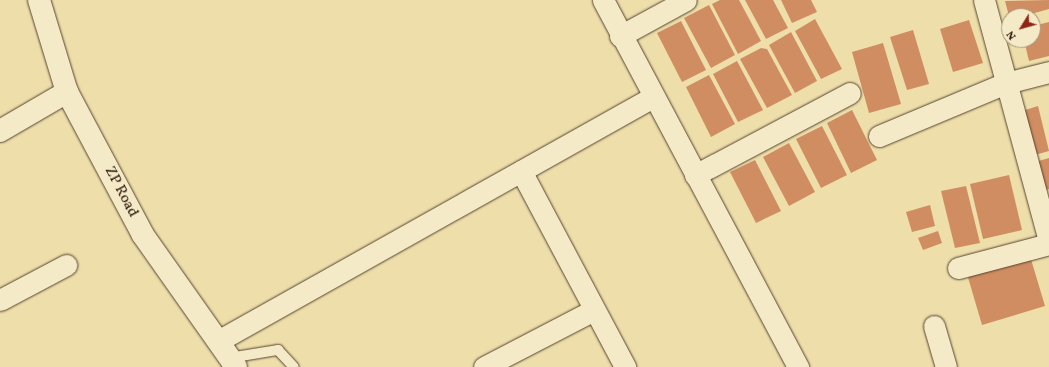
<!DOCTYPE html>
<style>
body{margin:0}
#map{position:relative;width:1049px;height:367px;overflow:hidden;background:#eedeaa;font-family:Vollkorn,serif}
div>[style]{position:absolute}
.building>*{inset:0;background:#d18d62}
.roads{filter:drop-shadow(0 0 1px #56442e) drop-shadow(0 0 1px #56442e)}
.lane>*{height:10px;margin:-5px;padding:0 5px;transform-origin:5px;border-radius:5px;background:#f4eac8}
.street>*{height:21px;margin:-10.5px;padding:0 10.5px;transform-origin:10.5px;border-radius:10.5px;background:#f4eac8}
.secondary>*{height:22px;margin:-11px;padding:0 11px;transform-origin:11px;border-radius:11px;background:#f4eac8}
span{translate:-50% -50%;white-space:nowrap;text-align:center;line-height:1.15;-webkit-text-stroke:3.5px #f4eac8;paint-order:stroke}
.street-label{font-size:15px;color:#241105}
.north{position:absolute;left:1001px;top:8px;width:40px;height:40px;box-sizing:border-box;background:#f4eac8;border:1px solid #a1937a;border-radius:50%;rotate:233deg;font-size:11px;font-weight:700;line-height:16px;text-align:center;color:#241105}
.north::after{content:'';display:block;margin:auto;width:14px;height:18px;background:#8f2418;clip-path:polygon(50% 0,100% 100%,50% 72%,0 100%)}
</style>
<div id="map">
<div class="building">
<div style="clip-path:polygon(720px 0,739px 0,761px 41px,738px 54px,712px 4px)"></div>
<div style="clip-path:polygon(745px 0,773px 0,788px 28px,766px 39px)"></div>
<div style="clip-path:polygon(781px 0,811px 0,817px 12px,792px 23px)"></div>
<div style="clip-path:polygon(1049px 0,1049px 9px,1024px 16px,1009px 16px,1005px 1px)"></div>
<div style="clip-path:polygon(709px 5px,735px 55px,711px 68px,684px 18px)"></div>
<div style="clip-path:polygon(815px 19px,842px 69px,821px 79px,795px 31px)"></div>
<div style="clip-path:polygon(969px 20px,983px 63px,953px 72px,940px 29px)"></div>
<div style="clip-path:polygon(681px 21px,706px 70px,682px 82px,657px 33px)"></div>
<div style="clip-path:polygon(1049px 22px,1049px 56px,1029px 61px,1024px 40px,1033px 40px,1033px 26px)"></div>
<div style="clip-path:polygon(913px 30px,929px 84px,907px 90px,890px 37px)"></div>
<div style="clip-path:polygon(791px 32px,817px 81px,795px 93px,769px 45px)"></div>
<div style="clip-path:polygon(883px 43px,901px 104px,869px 113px,852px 52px)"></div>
<div style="clip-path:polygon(761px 48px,767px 49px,792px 95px,767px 108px,740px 59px)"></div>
<div style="clip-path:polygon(737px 61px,763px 110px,738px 122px,713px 74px)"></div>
<div style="clip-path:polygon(709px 75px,735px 124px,711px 137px,686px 87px)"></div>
<div style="clip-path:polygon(1038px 106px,1049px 151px,1031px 156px,1019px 112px)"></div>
<div style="clip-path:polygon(852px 110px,877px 160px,851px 173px,827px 123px)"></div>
<div style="clip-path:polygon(822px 126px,847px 175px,821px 188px,796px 139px)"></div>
<div style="clip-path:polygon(789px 143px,815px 192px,789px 206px,763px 157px)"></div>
<div style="clip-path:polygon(1049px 158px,1049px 189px,1043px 191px,1035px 162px)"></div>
<div style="clip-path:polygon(755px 160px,781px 211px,756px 223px,730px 172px)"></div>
<div style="clip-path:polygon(1009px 175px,1022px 230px,983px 239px,970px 184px)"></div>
<div style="clip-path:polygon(966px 186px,980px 243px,955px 248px,941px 191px)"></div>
<div style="clip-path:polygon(930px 205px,935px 226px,912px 232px,906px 212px)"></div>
<div style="clip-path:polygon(938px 231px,942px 243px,923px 250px,918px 238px)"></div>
<div style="clip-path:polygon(1030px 256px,1045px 306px,982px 325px,967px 274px)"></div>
</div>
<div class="roads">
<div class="lane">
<div style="left:229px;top:358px;width:50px;rotate:-9.3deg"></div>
<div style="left:278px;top:350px;width:23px;rotate:47deg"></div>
</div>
<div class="street">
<div style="left:603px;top:0;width:416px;rotate:62deg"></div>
<div style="left:984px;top:0;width:250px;rotate:74.9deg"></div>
<div style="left:620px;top:36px;width:75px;rotate:-28.6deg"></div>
<div style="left:879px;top:136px;width:138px;rotate:-22.7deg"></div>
<div style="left:1006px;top:83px;width:44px;rotate:-14.3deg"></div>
<div style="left:521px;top:171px;width:222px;rotate:62deg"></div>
<div style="left:695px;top:175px;width:175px;rotate:-27.9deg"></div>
<div style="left:958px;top:268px;width:94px;rotate:-14.8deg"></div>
<div style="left:0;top:300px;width:75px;rotate:-27.9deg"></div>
<div style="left:934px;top:326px;width:43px;rotate:73.7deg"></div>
<div style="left:218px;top:341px;width:499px;rotate:-29.3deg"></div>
<div style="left:484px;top:367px;width:124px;rotate:-27.4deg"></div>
</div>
<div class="secondary">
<div style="left:39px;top:0;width:96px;rotate:73.1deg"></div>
<div style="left:67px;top:92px;width:162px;rotate:62deg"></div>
<div style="left:143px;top:235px;width:161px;rotate:54.8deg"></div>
<div style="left:0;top:131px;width:78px;rotate:-30.2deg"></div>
</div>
</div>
<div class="street-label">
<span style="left:121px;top:192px;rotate:62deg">ZP Road</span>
</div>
<div class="north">N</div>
</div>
